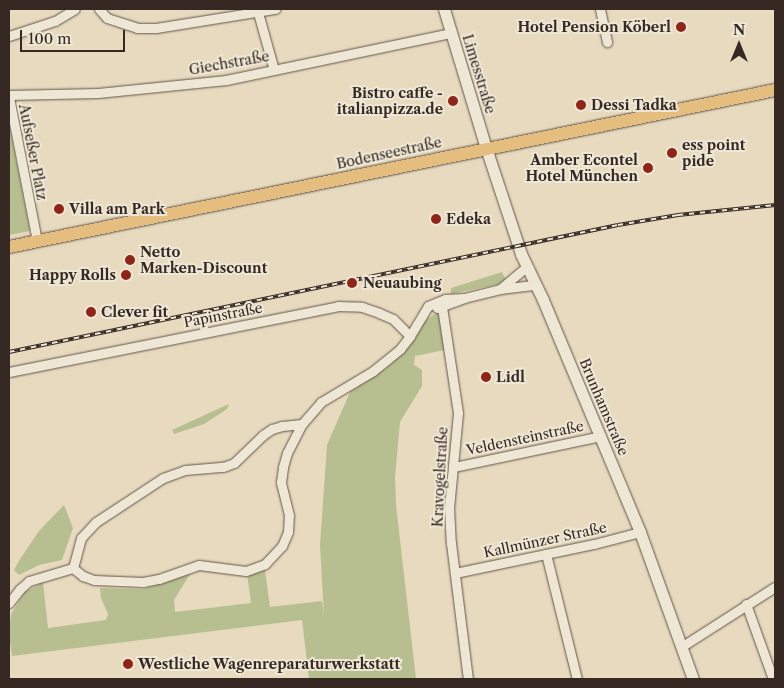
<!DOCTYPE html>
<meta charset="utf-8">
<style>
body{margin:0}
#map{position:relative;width:784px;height:688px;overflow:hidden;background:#e7dabe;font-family:"Libre Caslon Text",serif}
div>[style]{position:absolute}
.green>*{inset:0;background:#b7bf90}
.roads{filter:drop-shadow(0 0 1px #62554a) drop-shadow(0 0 1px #62554a)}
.street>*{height:9px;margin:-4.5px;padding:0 4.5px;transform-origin:4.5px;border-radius:4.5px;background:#efe7d5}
.secondary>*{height:11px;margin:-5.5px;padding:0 5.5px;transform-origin:5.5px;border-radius:5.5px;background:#efe7d5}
.primary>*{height:12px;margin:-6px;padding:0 6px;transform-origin:6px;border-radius:6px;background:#e4bd7f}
.rail>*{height:4px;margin-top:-2px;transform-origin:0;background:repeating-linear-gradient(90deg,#efe7d5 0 5.5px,#362923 0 11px);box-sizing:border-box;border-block:1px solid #362923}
.dots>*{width:14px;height:14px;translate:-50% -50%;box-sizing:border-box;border:2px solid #efe7d5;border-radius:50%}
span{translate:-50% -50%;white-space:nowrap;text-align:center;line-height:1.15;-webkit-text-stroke:4px #efe7d5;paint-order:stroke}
.poi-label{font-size:14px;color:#362923;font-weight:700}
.right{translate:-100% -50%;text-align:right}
.left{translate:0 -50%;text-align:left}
.street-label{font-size:14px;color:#362923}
.frame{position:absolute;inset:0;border:10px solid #362923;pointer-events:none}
.north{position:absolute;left:714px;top:20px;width:50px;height:50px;-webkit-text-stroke:4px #efe7d5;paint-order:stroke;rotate:0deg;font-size:14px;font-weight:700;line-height:20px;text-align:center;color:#362923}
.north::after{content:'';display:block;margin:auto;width:18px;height:22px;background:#362923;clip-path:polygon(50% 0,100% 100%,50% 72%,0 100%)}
.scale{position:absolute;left:20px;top:30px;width:105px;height:22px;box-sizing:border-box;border:2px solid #362923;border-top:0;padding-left:6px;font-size:15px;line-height:18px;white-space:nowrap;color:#362923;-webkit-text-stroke:4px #efe7d5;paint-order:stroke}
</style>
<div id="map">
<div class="green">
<div style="clip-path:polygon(9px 124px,30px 231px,9px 235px)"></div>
<div style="clip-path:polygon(502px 272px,506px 280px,499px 284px,451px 294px,451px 288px)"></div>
<div style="clip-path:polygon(438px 312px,445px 350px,415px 356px,414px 365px,422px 370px,422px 386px,400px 422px,395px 477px,396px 505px,416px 679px,309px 679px,302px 620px,12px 656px,9px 635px,11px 614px,25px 592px,43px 582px,48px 628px,106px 620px,108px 614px,101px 598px,100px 588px,143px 589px,190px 574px,174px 600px,175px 612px,251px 603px,247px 574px,265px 570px,270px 607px,322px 601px,324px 617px,320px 545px,327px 445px,350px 392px,387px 368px,409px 346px,426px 320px)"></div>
<div style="clip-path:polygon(229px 404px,227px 409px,204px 424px,174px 434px,172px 430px)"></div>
<div style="clip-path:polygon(64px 505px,73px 528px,62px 560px,39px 565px,19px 575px,14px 570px,20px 559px,39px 531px)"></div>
</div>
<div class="roads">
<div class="street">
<div style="left:99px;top:9px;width:12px;rotate:48deg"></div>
<div style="left:107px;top:18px;width:32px;rotate:18deg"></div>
<div style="left:137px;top:28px;width:19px"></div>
<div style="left:156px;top:28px;width:121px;rotate:-9.1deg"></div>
<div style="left:257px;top:9px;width:63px;rotate:74.4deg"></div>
<div style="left:600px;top:9px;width:34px;rotate:78deg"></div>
<div style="left:9px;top:36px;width:48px;rotate:-18.1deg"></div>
<div style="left:55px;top:21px;width:23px;rotate:-31deg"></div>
<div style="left:9px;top:95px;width:89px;rotate:-1.3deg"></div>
<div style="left:98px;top:93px;width:129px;rotate:-5.8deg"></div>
<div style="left:226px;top:80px;width:230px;rotate:-11.8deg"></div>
<div style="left:9px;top:97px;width:147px;rotate:79deg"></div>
<div style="left:500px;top:289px;width:35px;rotate:-40deg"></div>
<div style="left:442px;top:307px;width:107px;rotate:81.4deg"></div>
<div style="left:458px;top:413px;width:95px;rotate:95.4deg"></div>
<div style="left:449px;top:508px;width:35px;rotate:87deg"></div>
<div style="left:451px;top:543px;width:137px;rotate:82.9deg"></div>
<div style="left:437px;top:308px;width:29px;rotate:-20deg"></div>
<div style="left:464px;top:298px;width:37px;rotate:-14deg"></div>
<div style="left:500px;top:289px;width:35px;rotate:-7deg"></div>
<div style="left:9px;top:372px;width:336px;rotate:-11.3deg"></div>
<div style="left:338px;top:306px;width:24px;rotate:2deg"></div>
<div style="left:362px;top:307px;width:18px;rotate:19deg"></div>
<div style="left:379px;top:313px;width:15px;rotate:23deg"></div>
<div style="left:393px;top:319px;width:24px;rotate:45deg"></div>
<div style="left:410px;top:336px;width:35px;rotate:-59deg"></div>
<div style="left:428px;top:306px;width:18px;rotate:-22deg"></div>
<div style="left:445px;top:299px;width:19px;rotate:-3deg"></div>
<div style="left:454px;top:467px;width:150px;rotate:-11.9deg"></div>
<div style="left:546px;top:554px;width:129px;rotate:76.1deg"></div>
<div style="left:73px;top:568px;width:13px;rotate:39deg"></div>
<div style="left:83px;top:576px;width:12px;rotate:20deg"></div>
<div style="left:94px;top:580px;width:49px;rotate:2.3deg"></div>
<div style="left:143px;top:582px;width:16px;rotate:-11deg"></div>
<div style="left:159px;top:579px;width:42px;rotate:-19.3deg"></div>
<div style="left:199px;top:565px;width:47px;rotate:7.3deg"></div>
<div style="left:246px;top:571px;width:20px;rotate:-20deg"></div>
<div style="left:265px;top:564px;width:25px;rotate:-47deg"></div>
<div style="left:282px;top:546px;width:15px;rotate:-67deg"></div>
<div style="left:288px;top:532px;width:17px;rotate:-87deg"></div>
<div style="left:289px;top:515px;width:34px;rotate:-104deg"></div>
<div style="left:281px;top:482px;width:15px;rotate:-82deg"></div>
<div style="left:283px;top:467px;width:15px;rotate:-74deg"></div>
<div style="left:287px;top:453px;width:33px;rotate:-63deg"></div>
<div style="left:302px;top:424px;width:29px;rotate:-49deg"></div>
<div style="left:321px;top:402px;width:61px;rotate:-30.8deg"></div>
<div style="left:373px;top:371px;width:35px;rotate:-39deg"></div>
<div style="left:400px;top:349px;width:16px;rotate:-52deg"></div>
<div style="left:73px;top:568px;width:31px;rotate:-75deg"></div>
<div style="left:81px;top:538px;width:22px;rotate:-47deg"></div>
<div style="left:96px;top:522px;width:80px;rotate:-33.3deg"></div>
<div style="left:163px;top:478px;width:23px;rotate:-20deg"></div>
<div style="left:185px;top:470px;width:38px;rotate:-5deg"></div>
<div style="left:223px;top:467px;width:12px;rotate:-20deg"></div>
<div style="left:234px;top:463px;width:40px;rotate:-44deg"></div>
<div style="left:263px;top:435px;width:11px;rotate:-34deg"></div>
<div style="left:272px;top:429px;width:10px;rotate:-17deg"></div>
<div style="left:282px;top:426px;width:20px;rotate:-6deg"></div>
<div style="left:455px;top:573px;width:142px;rotate:-11.8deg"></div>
<div style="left:594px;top:544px;width:48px;rotate:-14.6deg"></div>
<div style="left:9px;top:603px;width:18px;rotate:-52deg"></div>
<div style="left:20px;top:589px;width:12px;rotate:-42deg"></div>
<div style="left:29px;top:581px;width:46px;rotate:-16.5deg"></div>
<div style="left:746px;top:604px;width:80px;rotate:70.2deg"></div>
<div style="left:681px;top:647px;width:112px;rotate:-32.6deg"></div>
</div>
<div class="secondary">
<div style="left:444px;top:9px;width:145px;rotate:73.2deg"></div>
<div style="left:486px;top:148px;width:112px;rotate:71.7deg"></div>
<div style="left:521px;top:254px;width:51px;rotate:64.4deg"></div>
<div style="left:543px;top:300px;width:251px;rotate:67.3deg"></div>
<div style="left:640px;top:532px;width:156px;rotate:70.2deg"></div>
</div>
<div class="primary">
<div style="left:9px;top:247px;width:782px;rotate:-11.58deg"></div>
</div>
</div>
<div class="rail">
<div style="left:9px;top:352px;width:622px;rotate:-11.78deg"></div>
<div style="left:618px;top:225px;width:61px;rotate:-9.5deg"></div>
<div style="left:678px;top:215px;width:98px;rotate:-5.9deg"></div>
</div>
<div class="dots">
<div style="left:681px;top:27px;background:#8f2418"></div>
<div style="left:453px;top:101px;background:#8f2418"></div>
<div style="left:581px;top:105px;background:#8f2418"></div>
<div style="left:672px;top:153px;background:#8f2418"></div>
<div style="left:648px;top:168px;background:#8f2418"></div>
<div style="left:59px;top:209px;background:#8f2418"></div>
<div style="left:436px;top:219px;background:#8f2418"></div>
<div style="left:130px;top:260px;background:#8f2418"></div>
<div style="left:126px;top:275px;background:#8f2418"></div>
<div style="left:352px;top:283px;background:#8f2418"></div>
<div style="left:91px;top:312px;background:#8f2418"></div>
<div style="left:486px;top:377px;background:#8f2418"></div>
<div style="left:128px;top:664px;background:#8f2418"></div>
</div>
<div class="poi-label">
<span class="right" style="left:671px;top:27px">Hotel Pension Köberl</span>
<span class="right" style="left:443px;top:101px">Bistro caffe -<br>italianpizza.de</span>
<span class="left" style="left:591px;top:105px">Dessi Tadka</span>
<span class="left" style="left:682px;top:153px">ess point<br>pide</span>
<span class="right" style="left:638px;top:168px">Amber Econtel<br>Hotel München</span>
<span class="left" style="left:69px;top:209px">Villa am Park</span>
<span class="left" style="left:446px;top:219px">Edeka</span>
<span class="left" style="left:140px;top:260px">Netto<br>Marken-Discount</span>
<span class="right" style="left:116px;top:275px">Happy Rolls</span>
<span class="left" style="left:363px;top:283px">Neuaubing</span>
<span class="left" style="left:101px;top:312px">Clever fit</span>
<span class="left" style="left:496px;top:377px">Lidl</span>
<span class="left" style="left:138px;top:664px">Westliche Wagenreparaturwerkstatt</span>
</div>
<div class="street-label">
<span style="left:229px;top:63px;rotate:-10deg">Giechstraße</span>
<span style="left:479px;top:74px;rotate:73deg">Limesstraße</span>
<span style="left:33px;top:152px;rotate:79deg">Aufseßer Platz</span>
<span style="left:389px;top:153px;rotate:-12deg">Bodenseestraße</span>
<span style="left:223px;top:315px;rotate:-11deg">Papinstraße</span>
<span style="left:604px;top:407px;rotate:67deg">Brunhamstraße</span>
<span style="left:525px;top:438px;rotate:-12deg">Veldensteinstraße</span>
<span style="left:440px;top:477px;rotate:-87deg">Kravogelstraße</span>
<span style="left:545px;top:540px;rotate:-12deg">Kallmünzer Straße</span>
</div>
<div class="frame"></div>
<div class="north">N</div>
<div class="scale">100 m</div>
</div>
